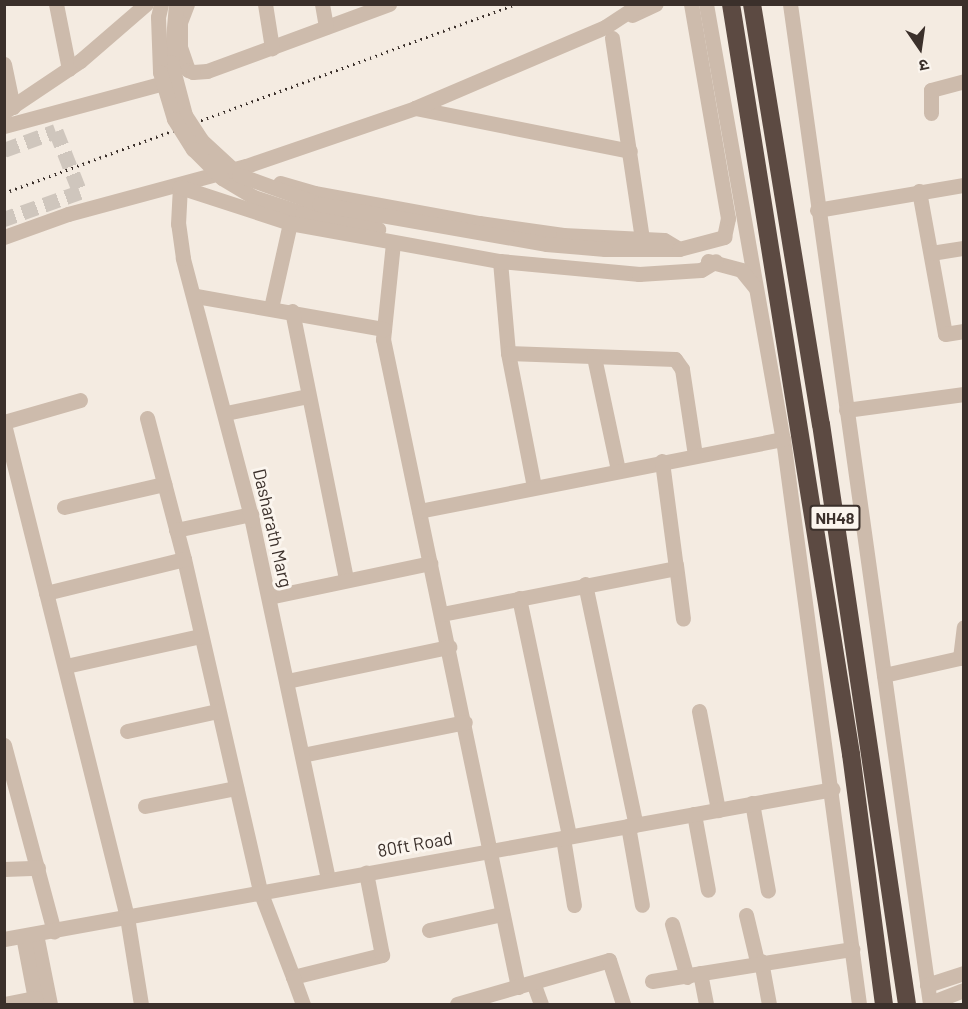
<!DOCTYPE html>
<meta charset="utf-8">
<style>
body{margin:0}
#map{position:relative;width:968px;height:1009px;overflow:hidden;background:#f4ebe1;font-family:Barlow,"Noto Sans Devanagari",sans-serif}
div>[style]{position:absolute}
.minor-tunnel>*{height:15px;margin-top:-7.5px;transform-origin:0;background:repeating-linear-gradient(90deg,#cfc6bd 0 15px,transparent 0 23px)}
.minor>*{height:15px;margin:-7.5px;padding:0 7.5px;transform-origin:7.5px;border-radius:7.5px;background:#cdbbac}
.highway>*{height:18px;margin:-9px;padding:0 9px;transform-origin:9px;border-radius:9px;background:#5c4a42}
.rail>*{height:3px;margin-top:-1.5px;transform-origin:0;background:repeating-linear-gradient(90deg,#3b302b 0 1.5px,transparent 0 6px)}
.minor-bridge>*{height:15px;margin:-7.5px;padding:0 7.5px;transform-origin:7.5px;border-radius:7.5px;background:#cdbbac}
span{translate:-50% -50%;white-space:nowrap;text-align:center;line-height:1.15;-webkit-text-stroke:6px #fbf5ee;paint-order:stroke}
.shield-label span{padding:2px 4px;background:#fbf5ee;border:2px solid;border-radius:4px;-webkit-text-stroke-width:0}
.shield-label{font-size:16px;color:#3b302b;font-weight:700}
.street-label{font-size:18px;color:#3b302b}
.frame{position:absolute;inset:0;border:6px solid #3b302b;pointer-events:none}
.north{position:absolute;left:890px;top:18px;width:60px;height:60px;-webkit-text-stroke:4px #fbf5ee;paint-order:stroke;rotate:167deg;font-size:16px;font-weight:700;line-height:24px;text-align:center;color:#3b302b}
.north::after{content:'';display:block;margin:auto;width:21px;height:27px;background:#3b302b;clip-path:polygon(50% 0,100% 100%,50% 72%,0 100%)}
</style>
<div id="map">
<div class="minor-tunnel">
<div style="left:4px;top:150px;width:55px;rotate:-20.1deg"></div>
<div style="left:56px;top:131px;width:66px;rotate:68.5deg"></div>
<div style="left:80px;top:192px;width:81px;rotate:160.4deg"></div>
</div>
<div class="minor">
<div style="left:56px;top:4px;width:66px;rotate:78.7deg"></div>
<div style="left:187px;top:4px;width:19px;rotate:111deg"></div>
<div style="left:180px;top:22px;width:25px;rotate:90deg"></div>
<div style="left:180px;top:47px;width:24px;rotate:71deg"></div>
<div style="left:188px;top:70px;width:5px;rotate:22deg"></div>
<div style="left:193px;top:72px;width:14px;rotate:-4deg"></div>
<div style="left:207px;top:71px;width:194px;rotate:-20.2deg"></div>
<div style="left:265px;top:4px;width:45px;rotate:81deg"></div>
<div style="left:322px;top:4px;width:23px;rotate:80deg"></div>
<div style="left:706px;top:4px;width:442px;rotate:80deg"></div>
<div style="left:783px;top:439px;width:570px;rotate:82.34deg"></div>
<div style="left:790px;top:4px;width:1010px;rotate:82.03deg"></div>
<div style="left:632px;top:15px;width:26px;rotate:-25deg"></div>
<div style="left:158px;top:17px;width:13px;rotate:-77deg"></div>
<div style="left:612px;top:38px;width:203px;rotate:81.5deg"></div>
<div style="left:4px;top:64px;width:44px;rotate:78.2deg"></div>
<div style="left:415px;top:108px;width:219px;rotate:11.3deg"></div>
<div style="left:4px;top:112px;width:92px;rotate:-33.9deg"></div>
<div style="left:80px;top:61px;width:87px;rotate:-40.8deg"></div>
<div style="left:931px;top:113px;width:23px;rotate:-90deg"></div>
<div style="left:931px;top:90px;width:34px;rotate:-15deg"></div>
<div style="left:4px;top:126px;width:177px;rotate:-15.1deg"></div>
<div style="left:222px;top:178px;width:37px;rotate:31deg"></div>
<div style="left:254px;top:197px;width:51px;rotate:18.4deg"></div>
<div style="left:302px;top:213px;width:78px;rotate:11.9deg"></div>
<div style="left:280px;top:183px;width:35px;rotate:16deg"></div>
<div style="left:314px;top:193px;width:168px;rotate:10.3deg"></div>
<div style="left:479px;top:223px;width:85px;rotate:8.1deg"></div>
<div style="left:563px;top:235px;width:101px;rotate:2.8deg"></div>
<div style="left:664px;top:240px;width:17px;rotate:31deg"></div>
<div style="left:919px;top:191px;width:145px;rotate:79.7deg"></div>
<div style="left:945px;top:334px;width:19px;rotate:-9deg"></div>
<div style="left:817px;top:210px;width:149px;rotate:-9.7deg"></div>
<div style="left:4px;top:237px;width:68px;rotate:-19.8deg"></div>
<div style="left:68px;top:214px;width:184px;rotate:-15.1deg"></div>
<div style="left:246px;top:166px;width:179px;rotate:-18.9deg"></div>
<div style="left:415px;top:108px;width:207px;rotate:-23.1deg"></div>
<div style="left:605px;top:27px;width:42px;rotate:-33.3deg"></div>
<div style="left:393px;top:243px;width:97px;rotate:95.9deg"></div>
<div style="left:383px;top:339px;width:662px;rotate:78.23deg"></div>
<div style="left:605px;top:249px;width:74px"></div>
<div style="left:679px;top:249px;width:47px;rotate:-14.9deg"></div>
<div style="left:724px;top:237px;width:19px;rotate:-78deg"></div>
<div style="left:728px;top:218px;width:217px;rotate:-99.8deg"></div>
<div style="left:931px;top:253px;width:33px;rotate:-9deg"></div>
<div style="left:500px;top:261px;width:92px;rotate:85deg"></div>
<div style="left:508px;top:353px;width:136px;rotate:79deg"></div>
<div style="left:708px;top:261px;width:34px;rotate:15deg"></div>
<div style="left:741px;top:270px;width:22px;rotate:51deg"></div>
<div style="left:196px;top:296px;width:191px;rotate:10deg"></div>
<div style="left:271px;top:308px;width:87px;rotate:-77.4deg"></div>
<div style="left:292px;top:311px;width:274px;rotate:78.6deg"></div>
<div style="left:508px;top:353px;width:167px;rotate:2.1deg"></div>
<div style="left:675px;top:359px;width:12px;rotate:55deg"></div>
<div style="left:682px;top:369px;width:87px;rotate:81.4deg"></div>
<div style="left:594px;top:357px;width:116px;rotate:78deg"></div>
<div style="left:846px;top:410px;width:119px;rotate:-7.7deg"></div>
<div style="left:226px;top:413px;width:84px;rotate:-11.7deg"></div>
<div style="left:147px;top:418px;width:146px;rotate:75.3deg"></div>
<div style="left:184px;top:559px;width:341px;rotate:77.1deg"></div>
<div style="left:260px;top:891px;width:92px;rotate:69deg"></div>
<div style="left:293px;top:977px;width:92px;rotate:-13.9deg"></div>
<div style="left:382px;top:955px;width:84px;rotate:-101deg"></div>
<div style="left:4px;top:422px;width:79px;rotate:-16.1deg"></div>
<div style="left:4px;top:424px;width:508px;rotate:75.99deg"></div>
<div style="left:127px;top:917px;width:88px;rotate:80.9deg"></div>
<div style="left:64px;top:507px;width:103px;rotate:-13deg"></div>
<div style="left:419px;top:511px;width:371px;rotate:-11.2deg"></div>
<div style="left:176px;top:530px;width:77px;rotate:-12deg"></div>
<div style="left:676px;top:565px;width:54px;rotate:82.6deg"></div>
<div style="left:585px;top:584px;width:246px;rotate:78.1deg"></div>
<div style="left:46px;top:593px;width:142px;rotate:-13.8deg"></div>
<div style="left:269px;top:597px;width:165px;rotate:-11.9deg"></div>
<div style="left:519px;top:598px;width:243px;rotate:78.1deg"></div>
<div style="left:442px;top:614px;width:238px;rotate:-11.1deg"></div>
<div style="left:676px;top:568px;width:108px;rotate:-97.5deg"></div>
<div style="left:960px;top:658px;width:31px;rotate:-83deg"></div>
<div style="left:66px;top:666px;width:137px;rotate:-12.6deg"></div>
<div style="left:884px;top:675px;width:82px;rotate:-12.7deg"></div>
<div style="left:287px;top:681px;width:166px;rotate:-11.9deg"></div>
<div style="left:699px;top:711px;width:101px;rotate:79.1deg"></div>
<div style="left:127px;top:731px;width:92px;rotate:-12.5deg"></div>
<div style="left:4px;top:745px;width:193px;rotate:75deg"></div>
<div style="left:302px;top:755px;width:166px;rotate:-11.4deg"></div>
<div style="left:752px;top:803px;width:89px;rotate:79.7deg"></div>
<div style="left:145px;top:806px;width:93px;rotate:-11.2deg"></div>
<div style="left:694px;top:814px;width:77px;rotate:79.6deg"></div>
<div style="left:628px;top:826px;width:80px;rotate:80deg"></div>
<div style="left:563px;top:838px;width:68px;rotate:80.7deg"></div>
<div style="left:4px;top:869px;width:34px;rotate:-2deg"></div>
<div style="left:328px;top:879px;width:367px;rotate:-102deg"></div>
<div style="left:252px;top:520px;width:271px;rotate:-104.8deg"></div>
<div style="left:183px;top:258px;width:34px;rotate:-98deg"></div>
<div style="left:178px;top:224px;width:37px;rotate:-87deg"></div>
<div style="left:180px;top:187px;width:116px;rotate:18.1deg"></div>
<div style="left:290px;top:223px;width:213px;rotate:10.3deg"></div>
<div style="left:500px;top:261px;width:140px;rotate:5.3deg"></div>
<div style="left:639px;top:274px;width:62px;rotate:-3.7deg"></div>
<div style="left:701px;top:270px;width:17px;rotate:-31deg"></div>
<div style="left:746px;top:915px;width:47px;rotate:76.6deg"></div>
<div style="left:672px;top:924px;width:55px;rotate:74.2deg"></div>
<div style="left:429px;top:930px;width:75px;rotate:-12.4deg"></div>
<div style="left:36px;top:934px;width:71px;rotate:78.7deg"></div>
<div style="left:23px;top:936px;width:69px;rotate:79.2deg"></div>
<div style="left:4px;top:939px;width:842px;rotate:-10.26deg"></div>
<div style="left:761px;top:961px;width:44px;rotate:79.5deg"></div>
<div style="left:700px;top:973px;width:32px;rotate:79deg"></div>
<div style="left:293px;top:977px;width:29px;rotate:70deg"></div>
<div style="left:652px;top:981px;width:203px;rotate:-9.1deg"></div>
<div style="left:534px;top:985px;width:20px;rotate:70deg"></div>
<div style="left:927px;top:985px;width:39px;rotate:-18deg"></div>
<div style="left:930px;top:1003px;width:36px;rotate:-21deg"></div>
<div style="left:4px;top:1004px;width:32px;rotate:-11deg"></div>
<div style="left:457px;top:1004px;width:158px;rotate:-16.1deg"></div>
<div style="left:609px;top:960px;width:46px;rotate:72.3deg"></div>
</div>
<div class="highway">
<div style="left:731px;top:4px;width:760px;rotate:80.91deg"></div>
<div style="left:851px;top:754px;width:252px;rotate:82.5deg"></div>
<div style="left:752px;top:4px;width:426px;rotate:80.7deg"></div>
<div style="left:821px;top:424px;width:586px;rotate:81.57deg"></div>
</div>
<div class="rail">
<div style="left:4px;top:193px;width:546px;rotate:-20.26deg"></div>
</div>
<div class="minor-bridge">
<div style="left:176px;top:4px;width:58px;rotate:94.9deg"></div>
<div style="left:171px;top:62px;width:55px;rotate:75.2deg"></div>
<div style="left:185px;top:115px;width:30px;rotate:57deg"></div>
<div style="left:201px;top:140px;width:52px;rotate:42.6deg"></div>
<div style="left:239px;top:175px;width:85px;rotate:19.9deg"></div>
<div style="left:319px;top:204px;width:230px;rotate:10deg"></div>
<div style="left:546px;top:244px;width:59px;rotate:4.8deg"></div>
<div style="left:158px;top:17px;width:55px;rotate:87.9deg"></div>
<div style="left:160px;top:72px;width:49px;rotate:73.4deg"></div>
<div style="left:174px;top:119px;width:36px;rotate:58deg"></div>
<div style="left:193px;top:149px;width:41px;rotate:45deg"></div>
</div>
<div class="shield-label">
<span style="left:835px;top:518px">NH48</span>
</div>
<div class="street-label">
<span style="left:273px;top:528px;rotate:77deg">Dasharath Marg</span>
<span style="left:415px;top:844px;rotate:-10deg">80ft Road</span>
</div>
<div class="frame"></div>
<div class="north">उ</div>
</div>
